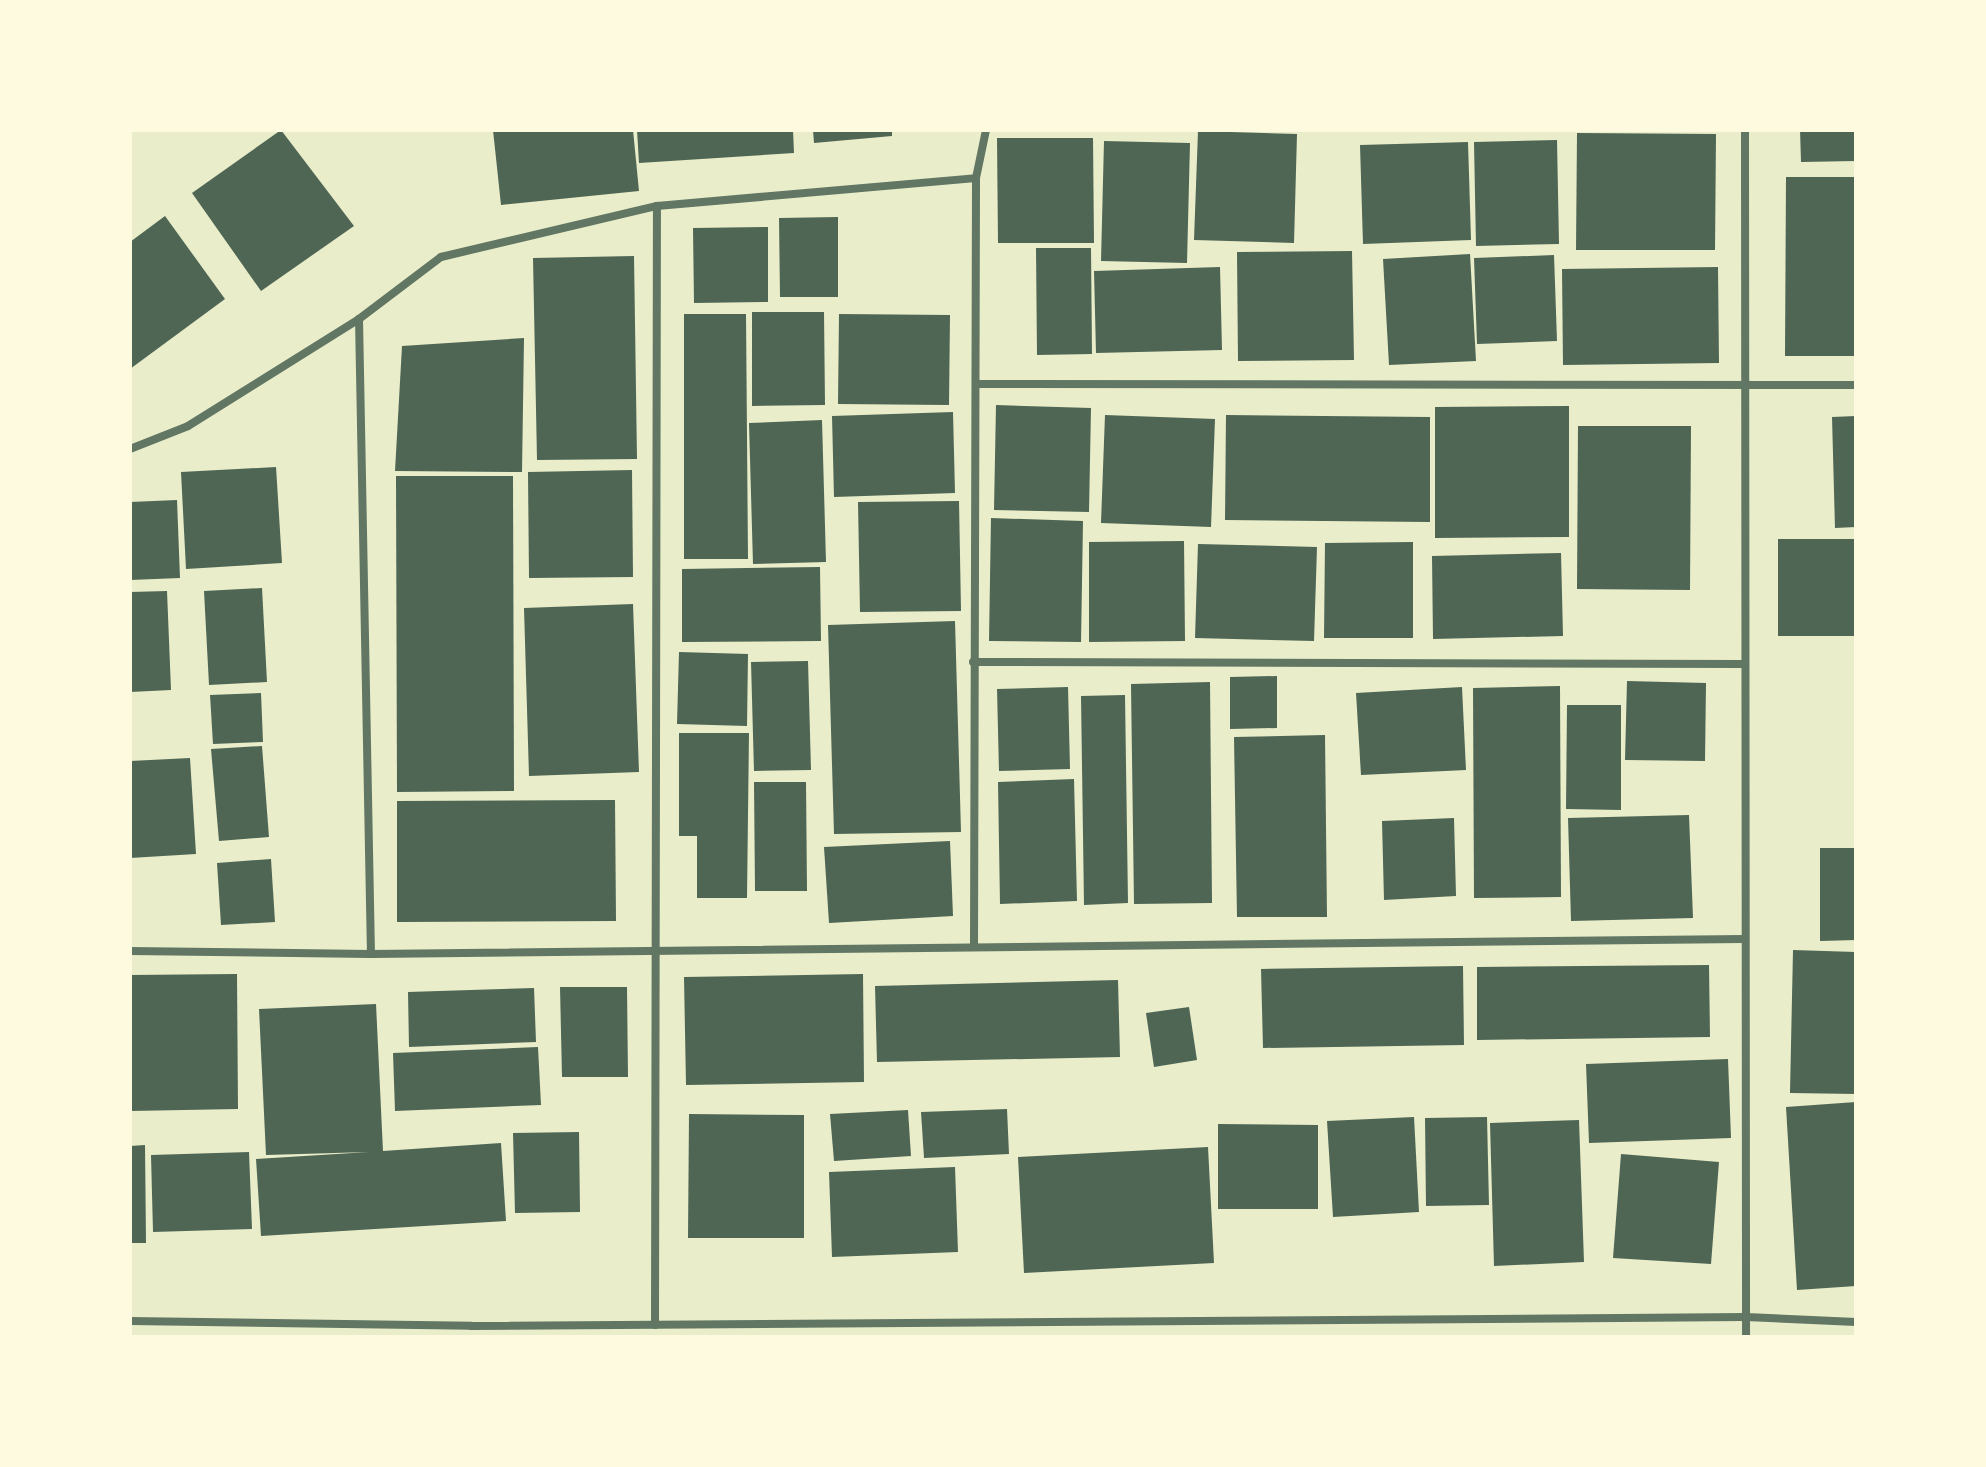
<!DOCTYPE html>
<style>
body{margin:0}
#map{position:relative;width:1986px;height:1467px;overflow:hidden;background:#e9edc9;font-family:Mulish,sans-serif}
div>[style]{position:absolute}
.building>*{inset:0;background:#4f6655}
.minor>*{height:8px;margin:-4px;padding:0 4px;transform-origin:4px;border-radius:4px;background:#617663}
span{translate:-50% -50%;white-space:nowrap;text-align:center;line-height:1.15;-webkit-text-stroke:7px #fefae0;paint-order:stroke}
.frame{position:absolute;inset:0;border:132px solid #fefae0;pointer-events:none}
</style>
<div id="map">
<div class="building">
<div style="clip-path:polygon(281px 130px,354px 226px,261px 291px,192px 193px)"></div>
<div style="clip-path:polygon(493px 130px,633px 130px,639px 191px,501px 205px)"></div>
<div style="clip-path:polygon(637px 130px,793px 130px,794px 153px,639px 163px)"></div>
<div style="clip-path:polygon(813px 130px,892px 130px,892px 136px,814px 143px)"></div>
<div style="clip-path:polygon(1800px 130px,1856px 130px,1856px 161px,1801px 162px)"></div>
<div style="clip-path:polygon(1198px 131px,1297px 134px,1294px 243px,1194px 240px)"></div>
<div style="clip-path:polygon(1577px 133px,1716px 134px,1715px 250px,1576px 250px)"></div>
<div style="clip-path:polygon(997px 138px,1093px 138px,1094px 243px,998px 243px)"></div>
<div style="clip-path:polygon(1557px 140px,1559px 244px,1476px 246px,1474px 142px)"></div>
<div style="clip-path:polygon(1104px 141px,1190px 143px,1187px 263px,1101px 261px)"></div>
<div style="clip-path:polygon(1468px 142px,1471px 240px,1363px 244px,1360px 145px)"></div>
<div style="clip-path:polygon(1786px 177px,1856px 177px,1856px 356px,1785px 356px)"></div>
<div style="clip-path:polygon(165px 216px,225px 299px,130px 369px,130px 242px)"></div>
<div style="clip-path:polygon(838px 217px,838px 297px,780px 297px,779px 218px)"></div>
<div style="clip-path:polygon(768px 227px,768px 302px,694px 303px,693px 228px)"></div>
<div style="clip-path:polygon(1036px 248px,1091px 248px,1092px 354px,1037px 355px)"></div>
<div style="clip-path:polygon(1352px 251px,1354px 360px,1238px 361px,1237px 252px)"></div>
<div style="clip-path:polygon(1470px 254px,1476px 361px,1389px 365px,1383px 259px)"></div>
<div style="clip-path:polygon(1554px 255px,1557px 341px,1477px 344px,1474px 258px)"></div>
<div style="clip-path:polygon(634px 256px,637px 459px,537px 460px,533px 258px)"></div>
<div style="clip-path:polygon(1220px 267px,1222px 350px,1096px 353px,1094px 271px)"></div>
<div style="clip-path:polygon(1718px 267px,1719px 363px,1563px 365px,1562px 269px)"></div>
<div style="clip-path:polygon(752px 312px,824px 312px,825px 405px,752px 406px)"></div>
<div style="clip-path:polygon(684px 314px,746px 314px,748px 559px,684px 559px)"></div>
<div style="clip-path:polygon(839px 314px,950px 315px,949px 405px,838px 404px)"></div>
<div style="clip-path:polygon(524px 338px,522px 472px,395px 471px,402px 346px)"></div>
<div style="clip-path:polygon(996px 405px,1091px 408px,1089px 512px,994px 510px)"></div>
<div style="clip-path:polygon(1569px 406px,1569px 537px,1435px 538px,1435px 407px)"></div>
<div style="clip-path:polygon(953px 412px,955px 493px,834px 497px,832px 416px)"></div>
<div style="clip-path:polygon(1105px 415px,1215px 419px,1211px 527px,1101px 523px)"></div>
<div style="clip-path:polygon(1226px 415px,1430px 417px,1430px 522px,1225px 520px)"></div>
<div style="clip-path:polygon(1856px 416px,1856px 527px,1835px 528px,1832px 417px)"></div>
<div style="clip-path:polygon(822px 420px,826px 562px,753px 564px,749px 423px)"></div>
<div style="clip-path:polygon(1578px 426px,1691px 426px,1690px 590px,1577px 589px)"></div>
<div style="clip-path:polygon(276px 467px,282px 563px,186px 569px,181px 472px)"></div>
<div style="clip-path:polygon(632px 470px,633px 577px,529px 578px,528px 472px)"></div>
<div style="clip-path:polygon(396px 476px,513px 476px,514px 791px,397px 792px)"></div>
<div style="clip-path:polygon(177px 500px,180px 578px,130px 580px,130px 502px)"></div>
<div style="clip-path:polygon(959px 501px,961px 611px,860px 612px,858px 502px)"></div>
<div style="clip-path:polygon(991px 518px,1083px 521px,1081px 642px,989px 641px)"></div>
<div style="clip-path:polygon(1778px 539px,1856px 539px,1856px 636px,1778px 636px)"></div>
<div style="clip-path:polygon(1184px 541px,1185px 641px,1089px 642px,1089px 542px)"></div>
<div style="clip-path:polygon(1413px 542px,1413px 638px,1324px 638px,1325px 543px)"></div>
<div style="clip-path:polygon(1198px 544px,1317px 547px,1314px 641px,1195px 638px)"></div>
<div style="clip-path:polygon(1561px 553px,1563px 636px,1433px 639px,1432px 556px)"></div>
<div style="clip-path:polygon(820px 567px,821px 641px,682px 642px,682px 569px)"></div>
<div style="clip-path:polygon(262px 588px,267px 682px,209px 685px,204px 591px)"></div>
<div style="clip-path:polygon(167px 591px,171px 690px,130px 692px,130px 592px)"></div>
<div style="clip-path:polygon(633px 604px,639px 772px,529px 776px,524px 608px)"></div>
<div style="clip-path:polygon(955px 621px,961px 832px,834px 834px,828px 625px)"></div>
<div style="clip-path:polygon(679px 652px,748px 654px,747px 726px,677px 724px)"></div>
<div style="clip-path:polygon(808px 661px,811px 770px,754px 771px,751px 662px)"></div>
<div style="clip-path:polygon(1277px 676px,1277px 728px,1230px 729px,1230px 677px)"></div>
<div style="clip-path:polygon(1627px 681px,1706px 683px,1705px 761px,1625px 760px)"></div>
<div style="clip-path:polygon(1210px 682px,1212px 903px,1134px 904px,1131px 684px)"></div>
<div style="clip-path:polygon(1560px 686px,1561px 897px,1474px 898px,1473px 688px)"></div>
<div style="clip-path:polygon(1068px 687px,1070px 769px,999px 771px,997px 689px)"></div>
<div style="clip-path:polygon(1462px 687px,1466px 770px,1361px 775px,1356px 693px)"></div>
<div style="clip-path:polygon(261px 693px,263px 742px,213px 744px,210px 695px)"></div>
<div style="clip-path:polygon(1125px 695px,1128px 903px,1084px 905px,1081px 696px)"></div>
<div style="clip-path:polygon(1567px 705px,1621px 705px,1621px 810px,1566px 809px)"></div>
<div style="clip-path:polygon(679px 733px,749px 733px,747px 898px,697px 898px,697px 836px,679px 836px)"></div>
<div style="clip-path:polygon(1325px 735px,1327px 917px,1237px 917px,1234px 737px)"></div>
<div style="clip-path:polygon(262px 746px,269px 837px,219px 841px,211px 749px)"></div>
<div style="clip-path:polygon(190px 758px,196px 854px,130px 858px,130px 761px)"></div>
<div style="clip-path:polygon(1074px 779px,1077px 901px,1000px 904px,998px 782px)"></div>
<div style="clip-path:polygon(754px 782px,806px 782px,807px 891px,755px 891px)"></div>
<div style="clip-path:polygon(615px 800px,616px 921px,397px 922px,397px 801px)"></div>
<div style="clip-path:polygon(1689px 815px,1693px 918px,1571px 921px,1568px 818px)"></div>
<div style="clip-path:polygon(1454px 818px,1456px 896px,1384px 900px,1382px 821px)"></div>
<div style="clip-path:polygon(950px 841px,953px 916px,829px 923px,824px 847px)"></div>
<div style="clip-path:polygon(1820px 848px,1856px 848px,1856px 940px,1820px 941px)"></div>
<div style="clip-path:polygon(271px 859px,275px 922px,221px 925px,217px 863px)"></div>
<div style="clip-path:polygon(1793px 950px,1856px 952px,1856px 1094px,1790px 1093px)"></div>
<div style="clip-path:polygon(1709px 965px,1710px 1037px,1477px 1040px,1477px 967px)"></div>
<div style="clip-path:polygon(1463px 966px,1464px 1045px,1263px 1048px,1261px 969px)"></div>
<div style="clip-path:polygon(237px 974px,238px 1109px,130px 1111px,130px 975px)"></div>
<div style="clip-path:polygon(863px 974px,864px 1082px,686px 1085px,684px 977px)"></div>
<div style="clip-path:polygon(1118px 980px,1120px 1057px,877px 1062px,875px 986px)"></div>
<div style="clip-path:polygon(560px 987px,627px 987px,628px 1077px,562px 1077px)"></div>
<div style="clip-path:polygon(534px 988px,536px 1042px,409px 1047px,408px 992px)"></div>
<div style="clip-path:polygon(376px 1004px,383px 1151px,501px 1143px,506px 1221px,261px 1236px,256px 1159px,369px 1152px,266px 1155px,259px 1009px)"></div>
<div style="clip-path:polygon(1189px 1007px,1197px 1060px,1154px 1067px,1146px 1013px)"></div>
<div style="clip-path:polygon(538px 1047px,541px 1105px,395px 1111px,393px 1053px)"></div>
<div style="clip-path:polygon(1728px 1059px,1731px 1138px,1589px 1143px,1586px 1064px)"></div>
<div style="clip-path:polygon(1856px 1102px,1856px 1286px,1797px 1290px,1786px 1107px)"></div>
<div style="clip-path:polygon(1007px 1109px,1009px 1154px,924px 1158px,921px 1112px)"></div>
<div style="clip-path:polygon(908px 1110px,911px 1156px,834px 1161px,830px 1114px)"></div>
<div style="clip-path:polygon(689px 1114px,804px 1115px,804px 1238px,688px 1238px)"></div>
<div style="clip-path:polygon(1414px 1117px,1419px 1212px,1333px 1217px,1327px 1121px)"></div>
<div style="clip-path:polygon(1487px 1117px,1489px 1205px,1426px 1206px,1425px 1118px)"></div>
<div style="clip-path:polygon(1579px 1120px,1584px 1262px,1494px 1266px,1490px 1123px)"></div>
<div style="clip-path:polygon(1218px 1124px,1318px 1125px,1318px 1209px,1218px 1209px)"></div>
<div style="clip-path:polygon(579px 1132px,580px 1212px,515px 1213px,513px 1133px)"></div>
<div style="clip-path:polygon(145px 1145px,146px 1243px,130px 1243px,130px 1146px)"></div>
<div style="clip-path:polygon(1208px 1147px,1214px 1263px,1024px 1273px,1018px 1157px)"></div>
<div style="clip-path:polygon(249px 1152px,252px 1229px,153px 1232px,151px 1155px)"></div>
<div style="clip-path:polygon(1621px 1154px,1719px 1162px,1711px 1264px,1613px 1258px)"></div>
<div style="clip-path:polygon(955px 1167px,958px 1252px,832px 1257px,829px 1172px)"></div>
</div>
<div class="minor">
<div style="left:1745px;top:130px;width:1207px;rotate:89.95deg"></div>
<div style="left:359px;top:319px;width:635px;rotate:88.92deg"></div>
<div style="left:977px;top:384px;width:879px;rotate:0.07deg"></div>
<div style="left:130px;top:449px;width:62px;rotate:-21.6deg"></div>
<div style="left:188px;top:426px;width:202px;rotate:-32deg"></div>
<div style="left:359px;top:319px;width:103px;rotate:-37.1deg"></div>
<div style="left:441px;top:257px;width:222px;rotate:-13.3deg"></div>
<div style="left:657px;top:206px;width:320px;rotate:-5deg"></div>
<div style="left:973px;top:662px;width:771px;rotate:0.15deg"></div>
<div style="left:974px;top:947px;width:769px;rotate:-89.85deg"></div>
<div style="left:976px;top:178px;width:49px;rotate:-78.2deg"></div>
<div style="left:130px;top:951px;width:241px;rotate:0.7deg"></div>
<div style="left:371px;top:954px;width:1373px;rotate:-0.63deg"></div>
<div style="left:130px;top:1321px;width:341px;rotate:0.8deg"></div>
<div style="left:471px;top:1326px;width:1275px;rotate:-0.4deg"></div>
<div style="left:1746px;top:1317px;width:110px;rotate:2.6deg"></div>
<div style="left:655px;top:1325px;width:1119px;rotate:-89.9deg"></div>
</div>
<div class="frame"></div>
</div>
